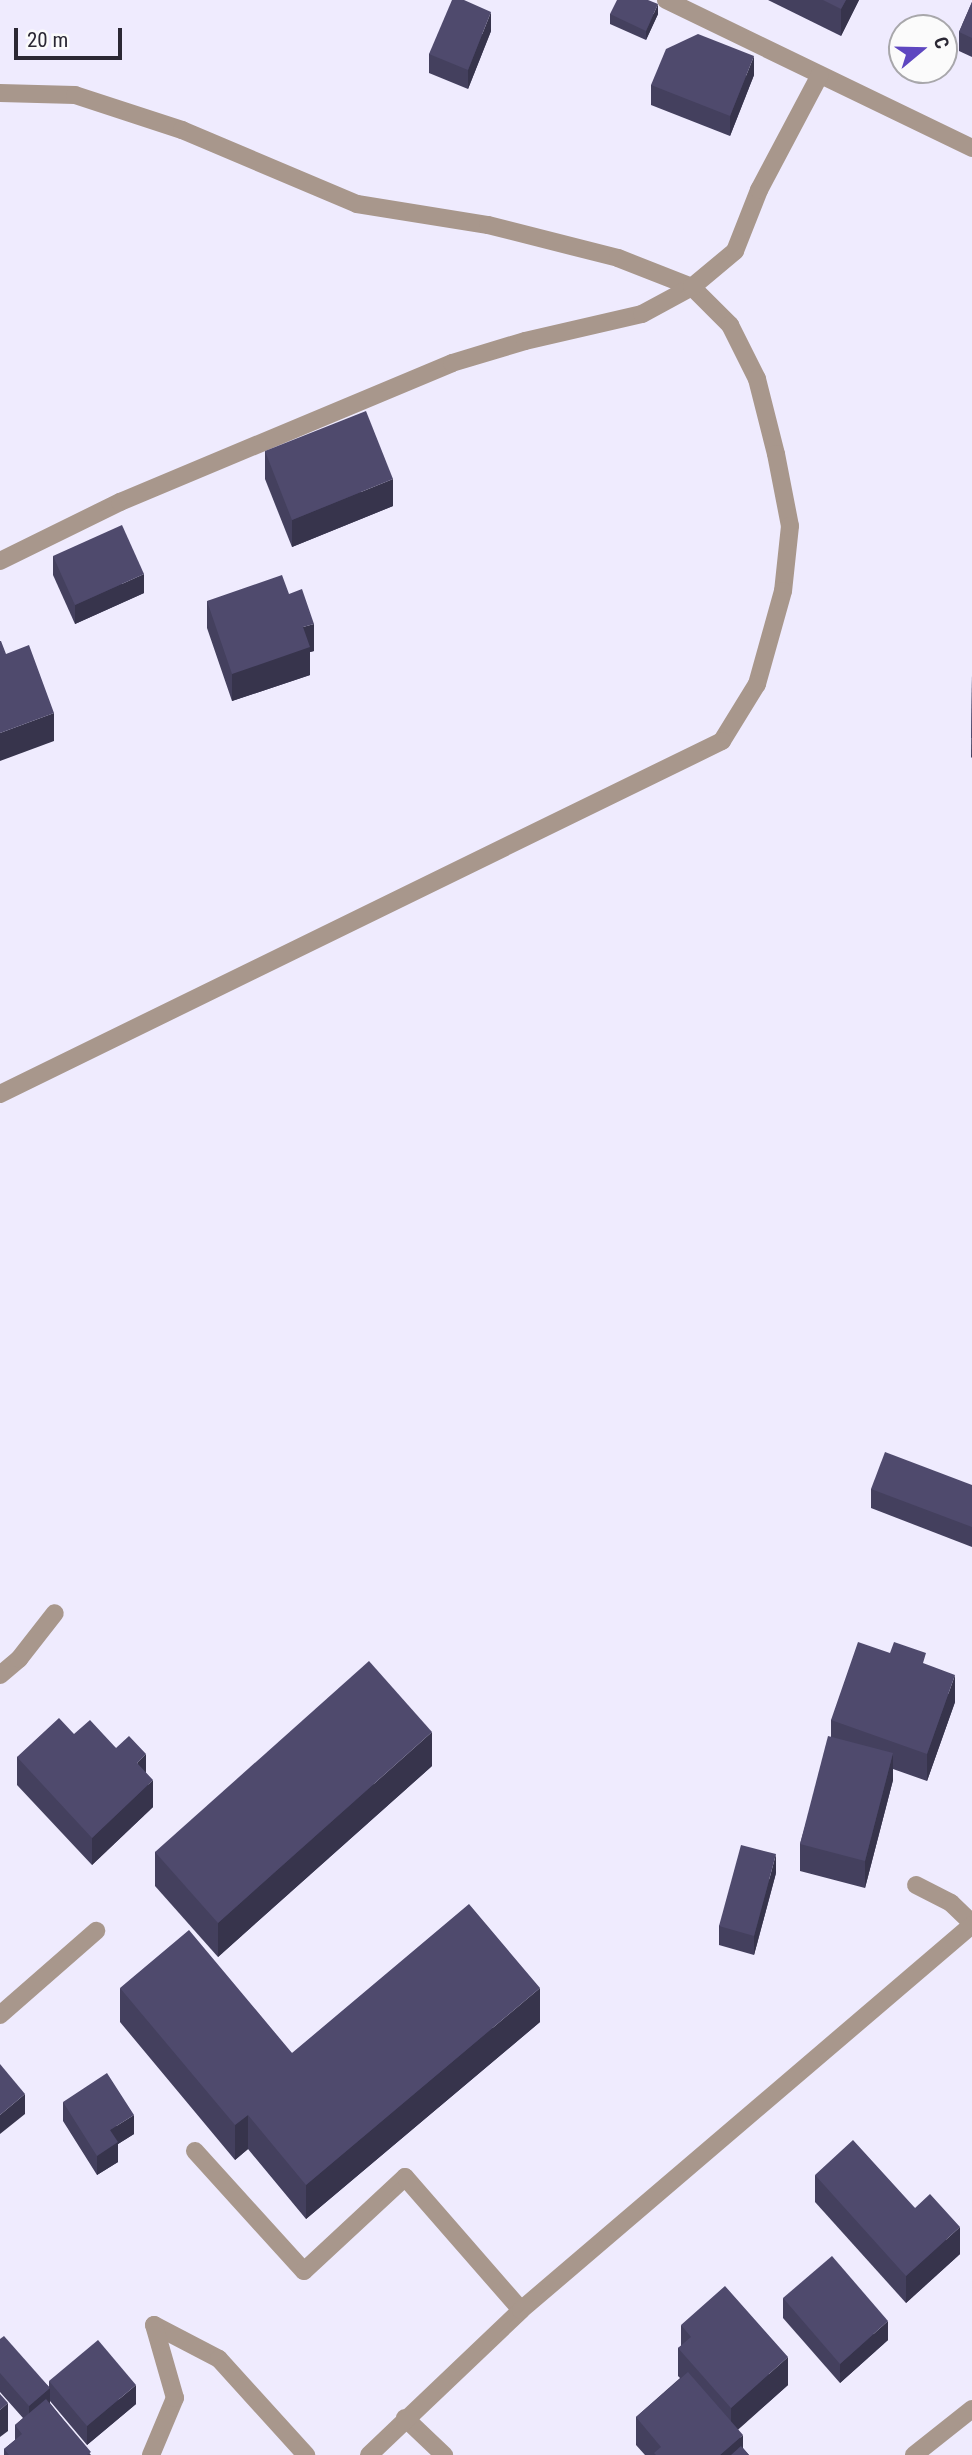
<!DOCTYPE html>
<meta charset="utf-8">
<style>
body{margin:0}
#map{position:relative;width:972px;height:2455px;overflow:hidden;background:#efebfe;font-family:"Roboto Condensed",sans-serif}
div>[style]{position:absolute}
.minor>*{height:18px;margin:-9px;padding:0 9px;transform-origin:9px;border-radius:9px;background:#a8978c}
.tertiary>*{height:18px;margin:-9px;padding:0 9px;transform-origin:9px;border-radius:9px;background:#a8978c}
.wall>*{inset:0;background:#44405e}
.shaded-wall>*{inset:0;background:#37344c}
.building>*{inset:0;background:#4f4a6d}
span{translate:-50% -50%;white-space:nowrap;text-align:center;line-height:1.15;-webkit-text-stroke:7px #fbfbfb;paint-order:stroke}
.north{position:absolute;left:888px;top:14px;width:70px;height:70px;box-sizing:border-box;background:#fbfbfb;border:2px solid #a8a7ab;border-radius:50%;rotate:71deg;font-size:19px;font-weight:700;line-height:28px;text-align:center;color:#2b2834}
.north::after{content:'';display:block;margin:auto;width:24px;height:32px;background:#5e47c0;clip-path:polygon(50% 0,100% 100%,50% 72%,0 100%)}
.scale{position:absolute;left:14px;top:28px;width:108px;height:32px;box-sizing:border-box;border:4px solid #2b2834;border-top:0;padding-left:9px;font-size:21px;line-height:24px;white-space:nowrap;color:#2b2834;-webkit-text-stroke:5px #fbfbfb;paint-order:stroke}
</style>
<div id="map">
<div class="minor">
<div style="left:666px;top:0;width:340px;rotate:25.8deg"></div>
<div style="left:0;top:93px;width:75px;rotate:1.5deg"></div>
<div style="left:75px;top:95px;width:113px;rotate:18.1deg"></div>
<div style="left:182px;top:130px;width:190px;rotate:22.9deg"></div>
<div style="left:357px;top:204px;width:133px;rotate:9.1deg"></div>
<div style="left:488px;top:225px;width:134px;rotate:14.2deg"></div>
<div style="left:618px;top:258px;width:79px;rotate:21.4deg"></div>
<div style="left:692px;top:287px;width:54px;rotate:45deg"></div>
<div style="left:730px;top:325px;width:60px;rotate:63.4deg"></div>
<div style="left:757px;top:379px;width:77px;rotate:75.8deg"></div>
<div style="left:776px;top:454px;width:73px;rotate:79deg"></div>
<div style="left:790px;top:526px;width:65px;rotate:96.1deg"></div>
<div style="left:783px;top:591px;width:97px;rotate:105.6deg"></div>
<div style="left:757px;top:684px;width:67px;rotate:121.6deg"></div>
<div style="left:722px;top:741px;width:804px;rotate:153.95deg"></div>
<div style="left:0;top:561px;width:134px;rotate:-26.2deg"></div>
<div style="left:120px;top:502px;width:360px;rotate:-22.7deg"></div>
<div style="left:452px;top:363px;width:76px;rotate:-16.8deg"></div>
<div style="left:525px;top:341px;width:120px;rotate:-13deg"></div>
<div style="left:642px;top:314px;width:57px;rotate:-28.4deg"></div>
<div style="left:692px;top:287px;width:56px;rotate:-39.9deg"></div>
<div style="left:735px;top:251px;width:66px;rotate:-68.5deg"></div>
<div style="left:759px;top:190px;width:130px;rotate:-62.1deg"></div>
<div style="left:0;top:1675px;width:25px;rotate:-40deg"></div>
<div style="left:19px;top:1659px;width:58px;rotate:-52deg"></div>
<div style="left:916px;top:1885px;width:39px;rotate:27deg"></div>
<div style="left:951px;top:1903px;width:29px;rotate:44deg"></div>
<div style="left:0;top:2015px;width:128px;rotate:-41.2deg"></div>
<div style="left:195px;top:2151px;width:162px;rotate:47.8deg"></div>
<div style="left:304px;top:2271px;width:138px;rotate:-42.9deg"></div>
<div style="left:405px;top:2177px;width:176px;rotate:48.9deg"></div>
<div style="left:154px;top:2325px;width:73px;rotate:27.6deg"></div>
<div style="left:219px;top:2359px;width:130px;rotate:47.8deg"></div>
<div style="left:405px;top:2418px;width:54px;rotate:43.5deg"></div>
<div style="left:151px;top:2455px;width:62px;rotate:-67.2deg"></div>
<div style="left:175px;top:2398px;width:76px;rotate:-106deg"></div>
<div style="left:914px;top:2455px;width:74px;rotate:-38.4deg"></div>
</div>
<div class="tertiary">
<div style="left:369px;top:2455px;width:210px;rotate:-43.6deg"></div>
<div style="left:521px;top:2310px;width:593px;rotate:-40.49deg"></div>
</div>
<div class="wall">
<div style="clip-path:polygon(768px 0,859px 0,841px 36px)"></div>
<div style="clip-path:polygon(972px 2px,972px 57px,959px 51px,959px 32px)"></div>
<div style="clip-path:polygon(610px 14px,658px 14px,646px 40px,610px 24px)"></div>
<div style="clip-path:polygon(491px 31px,468px 89px,429px 73px,429px 54px)"></div>
<div style="clip-path:polygon(754px 75px,730px 136px,651px 105px,651px 85px)"></div>
<div style="clip-path:polygon(265px 451px,393px 506px,292px 547px,265px 479px)"></div>
<div style="clip-path:polygon(53px 556px,144px 593px,75px 624px,53px 575px)"></div>
<div style="clip-path:polygon(289px 594px,314px 651px,310px 652px,310px 675px,232px 701px,207px 628px,207px 601px)"></div>
<div style="clip-path:polygon(972px 675px,972px 758px,971px 757px)"></div>
<div style="clip-path:polygon(972px 1485px,972px 1547px,871px 1508px,871px 1489px)"></div>
<div style="clip-path:polygon(926px 1665px,955px 1702px,927px 1781px,893px 1769px,893px 1780px,865px 1888px,800px 1871px,800px 1844px,831px 1737px,831px 1720px)"></div>
<div style="clip-path:polygon(74px 1734px,116px 1748px,146px 1773px,153px 1807px,92px 1865px,17px 1785px,17px 1757px)"></div>
<div style="clip-path:polygon(432px 1766px,218px 1957px,155px 1886px,155px 1852px)"></div>
<div style="clip-path:polygon(776px 1873px,754px 1955px,719px 1945px,719px 1926px)"></div>
<div style="clip-path:polygon(120px 1988px,292px 2053px,540px 2022px,306px 2219px,248px 2149px,235px 2160px,120px 2022px)"></div>
<div style="clip-path:polygon(63px 2102px,134px 2134px,118px 2144px,118px 2162px,97px 2175px,63px 2121px)"></div>
<div style="clip-path:polygon(815px 2175px,915px 2208px,960px 2254px,906px 2303px,815px 2202px)"></div>
<div style="clip-path:polygon(783px 2298px,888px 2340px,840px 2383px,783px 2318px)"></div>
<div style="clip-path:polygon(681px 2325px,788px 2385px,738px 2429px,743px 2448px,749px 2455px,645px 2455px,636px 2445px,636px 2417px,680px 2378px,678px 2376px,678px 2348px,681px 2346px)"></div>
<div style="clip-path:polygon(0 2339px,49px 2387px,49px 2381px,136px 2404px,87px 2445px,50px 2401px,50px 2403px,91px 2455px,4px 2455px,4px 2449px,15px 2440px,15px 2425px,23px 2418px,0 2392px)"></div>
</div>
<div class="shaded-wall">
<div style="clip-path:polygon(846px 0,859px 0,841px 36px,841px 9px)"></div>
<div style="clip-path:polygon(658px 4px,658px 14px,646px 40px,646px 31px)"></div>
<div style="clip-path:polygon(491px 12px,491px 31px,468px 89px,468px 70px)"></div>
<div style="clip-path:polygon(754px 56px,754px 75px,730px 136px,730px 116px)"></div>
<div style="clip-path:polygon(393px 479px,393px 506px,292px 547px,292px 520px)"></div>
<div style="clip-path:polygon(144px 574px,144px 593px,75px 624px,75px 605px)"></div>
<div style="clip-path:polygon(314px 624px,314px 651px,310px 652px,310px 675px,232px 701px,232px 674px,303px 627px)"></div>
<div style="clip-path:polygon(54px 713px,54px 741px,0 761px,0 733px)"></div>
<div style="clip-path:polygon(955px 1675px,955px 1702px,927px 1781px,927px 1754px)"></div>
<div style="clip-path:polygon(432px 1732px,432px 1766px,218px 1957px,218px 1923px)"></div>
<div style="clip-path:polygon(893px 1753px,893px 1780px,865px 1888px,865px 1861px)"></div>
<div style="clip-path:polygon(146px 1754px,146px 1781px,137px 1763px)"></div>
<div style="clip-path:polygon(153px 1780px,153px 1807px,92px 1865px,92px 1838px)"></div>
<div style="clip-path:polygon(776px 1854px,776px 1873px,754px 1955px,754px 1936px)"></div>
<div style="clip-path:polygon(540px 1988px,540px 2022px,306px 2219px,306px 2185px)"></div>
<div style="clip-path:polygon(25px 2094px,25px 2114px,0 2134px,0 2115px)"></div>
<div style="clip-path:polygon(134px 2115px,134px 2134px,118px 2144px,118px 2162px,97px 2175px,97px 2156px,110px 2130px)"></div>
<div style="clip-path:polygon(248px 2115px,248px 2149px,235px 2160px,235px 2125px)"></div>
<div style="clip-path:polygon(960px 2227px,960px 2254px,906px 2303px,906px 2276px)"></div>
<div style="clip-path:polygon(888px 2321px,888px 2340px,840px 2383px,840px 2364px)"></div>
<div style="clip-path:polygon(788px 2357px,788px 2385px,731px 2436px,731px 2408px)"></div>
<div style="clip-path:polygon(136px 2385px,136px 2404px,87px 2445px,87px 2426px)"></div>
<div style="clip-path:polygon(50px 2388px,50px 2407px,29px 2425px,29px 2406px)"></div>
<div style="clip-path:polygon(8px 2403px,8px 2431px,0 2437px,0 2410px)"></div>
<div style="clip-path:polygon(743px 2435px,743px 2455px,720px 2455px)"></div>
</div>
<div class="building">
<div style="clip-path:polygon(452px 0,464px 0,491px 12px,468px 70px,429px 54px)"></div>
<div style="clip-path:polygon(617px 0,648px 0,658px 4px,646px 31px,610px 14px)"></div>
<div style="clip-path:polygon(823px 0,846px 0,841px 9px)"></div>
<div style="clip-path:polygon(972px 2px,972px 38px,959px 32px)"></div>
<div style="clip-path:polygon(698px 34px,754px 56px,730px 116px,651px 85px,666px 49px)"></div>
<div style="clip-path:polygon(366px 411px,393px 479px,292px 520px,265px 451px)"></div>
<div style="clip-path:polygon(122px 525px,144px 574px,75px 605px,53px 556px)"></div>
<div style="clip-path:polygon(282px 575px,289px 594px,302px 589px,314px 624px,303px 627px,310px 647px,232px 674px,207px 601px)"></div>
<div style="clip-path:polygon(0 641px,1px 641px,6px 654px,29px 645px,54px 713px,0 733px)"></div>
<div style="clip-path:polygon(972px 675px,972px 738px,971px 738px)"></div>
<div style="clip-path:polygon(885px 1452px,972px 1485px,972px 1527px,871px 1489px)"></div>
<div style="clip-path:polygon(858px 1642px,890px 1653px,894px 1642px,926px 1653px,923px 1663px,955px 1675px,927px 1754px,831px 1720px)"></div>
<div style="clip-path:polygon(369px 1661px,432px 1732px,218px 1923px,155px 1852px)"></div>
<div style="clip-path:polygon(59px 1718px,74px 1734px,90px 1720px,116px 1748px,129px 1736px,146px 1754px,137px 1763px,153px 1780px,92px 1838px,17px 1757px)"></div>
<div style="clip-path:polygon(828px 1736px,893px 1753px,865px 1861px,800px 1844px)"></div>
<div style="clip-path:polygon(741px 1845px,776px 1854px,754px 1936px,719px 1926px)"></div>
<div style="clip-path:polygon(469px 1904px,540px 1988px,306px 2185px,248px 2115px,235px 2125px,120px 1988px,189px 1930px,292px 2053px)"></div>
<div style="clip-path:polygon(0 2064px,25px 2094px,0 2115px)"></div>
<div style="clip-path:polygon(107px 2073px,134px 2115px,110px 2130px,118px 2142px,97px 2156px,63px 2102px)"></div>
<div style="clip-path:polygon(853px 2140px,915px 2208px,930px 2194px,960px 2227px,906px 2276px,815px 2175px)"></div>
<div style="clip-path:polygon(832px 2256px,888px 2321px,840px 2364px,783px 2298px)"></div>
<div style="clip-path:polygon(725px 2286px,788px 2357px,731px 2408px,678px 2348px,691px 2337px,681px 2325px)"></div>
<div style="clip-path:polygon(4px 2336px,50px 2388px,29px 2406px,0 2373px,0 2339px)"></div>
<div style="clip-path:polygon(98px 2340px,136px 2385px,87px 2426px,49px 2381px)"></div>
<div style="clip-path:polygon(688px 2372px,743px 2435px,720px 2455px,656px 2455px,654px 2453px,661px 2447px,636px 2417px)"></div>
<div style="clip-path:polygon(0 2394px,8px 2403px,0 2410px)"></div>
<div style="clip-path:polygon(46px 2399px,91px 2452px,87px 2455px,9px 2455px,4px 2449px,22px 2434px,15px 2425px)"></div>
<div style="clip-path:polygon(741px 2446px,749px 2455px,731px 2455px)"></div>
</div>
<div class="north">С</div>
<div class="scale">20 m</div>
</div>
